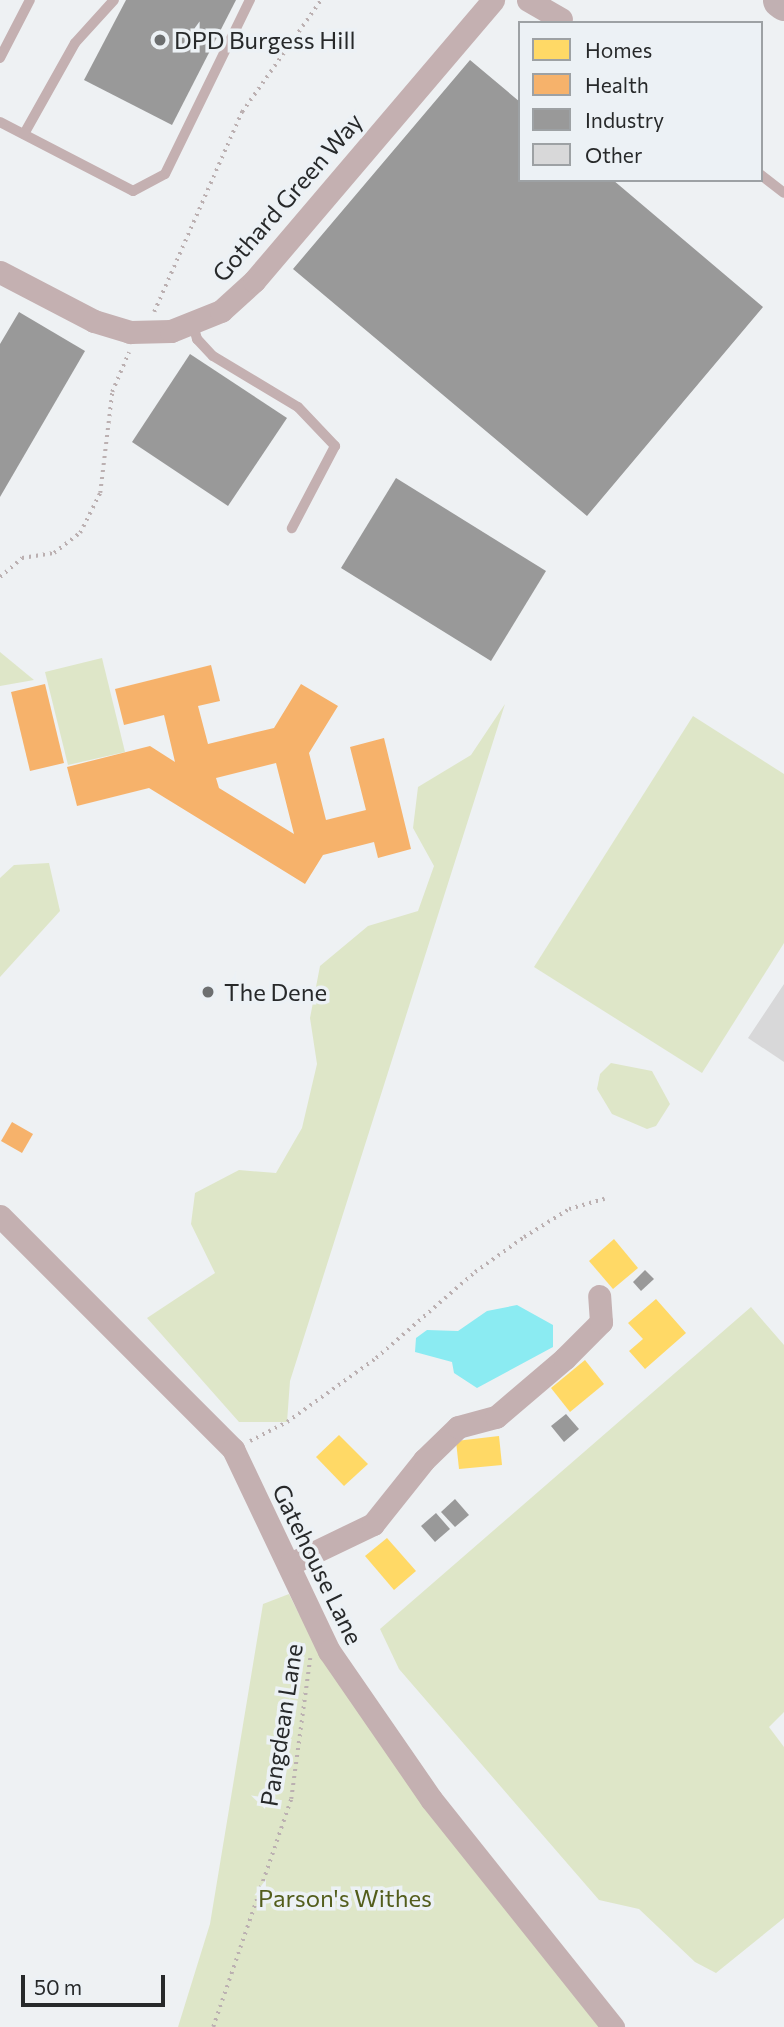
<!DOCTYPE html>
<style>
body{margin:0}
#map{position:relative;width:784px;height:2027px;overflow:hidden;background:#eef1f3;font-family:Commissioner,sans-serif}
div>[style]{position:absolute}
.green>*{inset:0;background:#dee6c8}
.water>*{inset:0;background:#8bebf2}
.homes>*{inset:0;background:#ffd966}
.health>*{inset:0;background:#f6b26b}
.industry>*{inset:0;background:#999}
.building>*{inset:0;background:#d8d8d9}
.path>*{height:3.5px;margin-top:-1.75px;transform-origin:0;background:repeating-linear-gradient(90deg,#bbb0b1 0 2px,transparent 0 7px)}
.lane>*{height:10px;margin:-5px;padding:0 5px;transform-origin:5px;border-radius:5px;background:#c4b0b1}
.street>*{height:23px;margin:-11.5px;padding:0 11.5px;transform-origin:11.5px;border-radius:11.5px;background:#c4b0b1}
.primary>*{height:35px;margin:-17.5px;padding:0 17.5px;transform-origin:17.5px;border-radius:17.5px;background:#c1b0b2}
.dots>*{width:19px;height:19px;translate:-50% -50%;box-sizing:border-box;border:4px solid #ecf1f5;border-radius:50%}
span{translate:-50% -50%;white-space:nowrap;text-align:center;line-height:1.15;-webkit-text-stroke:7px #ecf1f5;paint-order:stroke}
.poi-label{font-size:24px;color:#27292a}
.left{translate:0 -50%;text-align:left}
.street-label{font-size:24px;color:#27292a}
.park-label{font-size:24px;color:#535d1c}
.legend{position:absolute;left:518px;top:21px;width:245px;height:161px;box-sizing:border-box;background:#ecf1f5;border:2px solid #9da1a4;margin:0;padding:9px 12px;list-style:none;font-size:21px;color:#27292a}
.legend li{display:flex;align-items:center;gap:14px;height:35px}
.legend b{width:35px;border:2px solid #9da1a4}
.scale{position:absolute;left:21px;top:1975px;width:144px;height:32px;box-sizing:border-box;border:4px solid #27292a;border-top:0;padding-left:9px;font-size:21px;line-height:24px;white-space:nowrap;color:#27292a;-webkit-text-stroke:5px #ecf1f5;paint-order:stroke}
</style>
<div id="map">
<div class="green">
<div style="clip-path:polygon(0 652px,34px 680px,0 686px)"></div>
<div style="clip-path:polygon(102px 658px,125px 752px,68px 765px,45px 672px)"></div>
<div style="clip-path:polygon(505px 704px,290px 1381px,287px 1422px,239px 1422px,147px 1318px,215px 1273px,191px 1224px,195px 1193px,239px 1170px,276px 1173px,302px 1128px,317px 1064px,310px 1018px,320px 966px,368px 926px,418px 911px,434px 866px,413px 828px,418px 787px,471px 755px)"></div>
<div style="clip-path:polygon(693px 716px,784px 774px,784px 943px,702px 1073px,534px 967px)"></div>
<div style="clip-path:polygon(49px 863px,60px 911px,0 977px,0 878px,14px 865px)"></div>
<div style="clip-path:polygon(611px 1063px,652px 1071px,670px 1104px,656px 1126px,647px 1129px,612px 1114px,597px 1089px,600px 1074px)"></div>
<div style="clip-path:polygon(751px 1307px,784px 1345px,784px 1712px,769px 1727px,784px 1747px,784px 1918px,716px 1973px,695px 1962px,639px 1909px,599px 1900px,399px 1669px,380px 1629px)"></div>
<div style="clip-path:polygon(289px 1594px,299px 1614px,613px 2027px,178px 2027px,210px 1924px,263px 1604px)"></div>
</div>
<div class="water">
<div style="clip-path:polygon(517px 1305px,553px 1325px,553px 1347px,477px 1388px,454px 1373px,452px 1362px,415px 1352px,416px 1338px,427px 1330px,458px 1331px,487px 1311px)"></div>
</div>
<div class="homes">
<div style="clip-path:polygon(614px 1239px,638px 1268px,613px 1289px,589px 1261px)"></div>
<div style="clip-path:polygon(656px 1299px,686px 1333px,645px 1369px,629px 1351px,643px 1339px,628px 1323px)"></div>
<div style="clip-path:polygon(585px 1360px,604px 1384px,570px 1412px,551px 1388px)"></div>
<div style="clip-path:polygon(339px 1435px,368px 1464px,344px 1486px,316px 1457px)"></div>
<div style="clip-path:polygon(499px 1436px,502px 1465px,459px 1469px,456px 1441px)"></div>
<div style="clip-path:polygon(387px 1538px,416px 1571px,394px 1590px,365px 1556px)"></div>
</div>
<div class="health">
<div style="clip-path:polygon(evenodd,211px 665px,220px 701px,198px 706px,208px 744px,274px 728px,301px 684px,338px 706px,309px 753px,326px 820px,366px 810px,350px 747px,384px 738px,411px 849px,378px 858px,374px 842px,323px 855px,305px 884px,149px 788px,77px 806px,67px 767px,150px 746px,175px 762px,164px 715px,124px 725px,115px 689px,211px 665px,276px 763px,294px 834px,219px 788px,216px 778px,276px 763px)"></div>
<div style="clip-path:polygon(45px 684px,64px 763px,30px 771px,11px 692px)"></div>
<div style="clip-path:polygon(12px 1122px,33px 1134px,22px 1153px,1px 1141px)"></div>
</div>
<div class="industry">
<div style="clip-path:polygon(126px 0,236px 0,172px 125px,84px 80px)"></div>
<div style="clip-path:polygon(470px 60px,520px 102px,520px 180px,613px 180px,763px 307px,587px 516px,293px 269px)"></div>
<div style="clip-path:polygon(19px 312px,85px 351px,0 497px,0 344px)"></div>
<div style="clip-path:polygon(190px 354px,287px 418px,228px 506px,132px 442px)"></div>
<div style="clip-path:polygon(396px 478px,546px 571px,491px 661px,341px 568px)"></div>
<div style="clip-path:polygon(645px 1270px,654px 1279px,641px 1291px,633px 1282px)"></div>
<div style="clip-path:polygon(566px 1414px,579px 1429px,564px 1442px,551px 1426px)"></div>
<div style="clip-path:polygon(455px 1499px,469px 1515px,455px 1527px,441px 1512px)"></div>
<div style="clip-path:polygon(436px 1513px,450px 1529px,435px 1542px,421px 1526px)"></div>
</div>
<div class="building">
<div style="clip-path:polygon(784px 984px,784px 1062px,748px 1038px)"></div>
</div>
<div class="path">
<div style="left:154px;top:312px;width:219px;rotate:-66.3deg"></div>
<div style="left:242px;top:112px;width:137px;rotate:-54.8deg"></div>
<div style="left:0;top:577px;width:29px;rotate:-41deg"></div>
<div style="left:22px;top:558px;width:32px;rotate:-9deg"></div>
<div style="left:54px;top:553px;width:33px;rotate:-38deg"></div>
<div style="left:80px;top:533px;width:45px;rotate:-63.4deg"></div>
<div style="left:100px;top:493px;width:102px;rotate:-83.2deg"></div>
<div style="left:112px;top:392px;width:43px;rotate:-67deg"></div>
<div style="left:250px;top:1441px;width:42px;rotate:-27.2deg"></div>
<div style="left:287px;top:1422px;width:110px;rotate:-35.7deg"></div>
<div style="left:376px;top:1358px;width:131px;rotate:-41deg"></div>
<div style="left:475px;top:1272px;width:60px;rotate:-35.5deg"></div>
<div style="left:524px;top:1237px;width:53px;rotate:-31.9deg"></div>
<div style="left:569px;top:1209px;width:37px;rotate:-16deg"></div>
<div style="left:213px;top:2027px;width:241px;rotate:-71.1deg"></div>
<div style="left:291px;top:1799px;width:142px;rotate:-82.3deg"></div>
</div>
<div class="lane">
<div style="left:0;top:58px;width:65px;rotate:-62.7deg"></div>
<div style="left:0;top:122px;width:150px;rotate:27.4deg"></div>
<div style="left:133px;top:191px;width:36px;rotate:-28deg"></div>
<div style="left:165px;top:174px;width:194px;rotate:-64deg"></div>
<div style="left:24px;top:134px;width:104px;rotate:-60.7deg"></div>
<div style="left:75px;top:43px;width:58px;rotate:-47.8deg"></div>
<div style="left:761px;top:175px;width:29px;rotate:38deg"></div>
<div style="left:193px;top:325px;width:15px;rotate:74deg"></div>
<div style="left:197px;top:339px;width:23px;rotate:47deg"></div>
<div style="left:213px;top:356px;width:99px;rotate:31deg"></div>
<div style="left:298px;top:407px;width:54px;rotate:46.5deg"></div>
<div style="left:335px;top:446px;width:93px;rotate:117.7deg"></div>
</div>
<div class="street">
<div style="left:528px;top:0;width:38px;rotate:30deg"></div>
<div style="left:0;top:272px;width:106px;rotate:27.5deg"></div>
<div style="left:94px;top:321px;width:38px;rotate:17deg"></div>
<div style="left:130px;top:332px;width:41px;rotate:-1.4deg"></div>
<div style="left:171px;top:331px;width:54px;rotate:-21.8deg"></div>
<div style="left:221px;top:311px;width:45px;rotate:-42.3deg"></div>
<div style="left:254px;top:281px;width:369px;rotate:-49.6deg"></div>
<div style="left:0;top:1216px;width:330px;rotate:45deg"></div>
<div style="left:233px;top:1449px;width:224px;rotate:64.6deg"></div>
<div style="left:329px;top:1651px;width:180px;rotate:55.4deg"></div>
<div style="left:431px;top:1799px;width:292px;rotate:51.4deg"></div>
<div style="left:290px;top:1564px;width:92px;rotate:-25.7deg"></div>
<div style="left:373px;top:1524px;width:82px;rotate:-51.4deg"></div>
<div style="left:424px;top:1460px;width:47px;rotate:-44.1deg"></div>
<div style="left:458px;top:1427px;width:39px;rotate:-15deg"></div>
<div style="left:496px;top:1417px;width:91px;rotate:-40.5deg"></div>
<div style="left:565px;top:1358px;width:51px;rotate:-45deg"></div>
<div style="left:601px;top:1322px;width:26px;rotate:-94deg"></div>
</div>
<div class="primary">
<div style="left:780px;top:0;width:5px;rotate:37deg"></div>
</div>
<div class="dots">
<div style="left:160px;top:40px;background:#6d6f70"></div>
<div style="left:208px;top:992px;background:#6d6f70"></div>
</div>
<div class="poi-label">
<span class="left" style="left:174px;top:40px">DPD Burgess Hill</span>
<span class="left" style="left:224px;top:992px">The Dene</span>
</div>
<div class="street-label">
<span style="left:287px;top:197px;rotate:-49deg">Gothard Green Way</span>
<span style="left:318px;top:1564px;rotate:64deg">Gatehouse Lane</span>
<span style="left:281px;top:1725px;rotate:-81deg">Pangdean Lane</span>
</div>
<div class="park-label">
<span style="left:345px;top:1898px">Parson's Withes</span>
</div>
<ul class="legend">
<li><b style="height:19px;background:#ffd966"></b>Homes</li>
<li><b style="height:19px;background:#f6b26b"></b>Health</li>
<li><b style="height:19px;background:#999"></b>Industry</li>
<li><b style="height:19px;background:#d8d8d9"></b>Other</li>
</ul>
<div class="scale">50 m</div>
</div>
